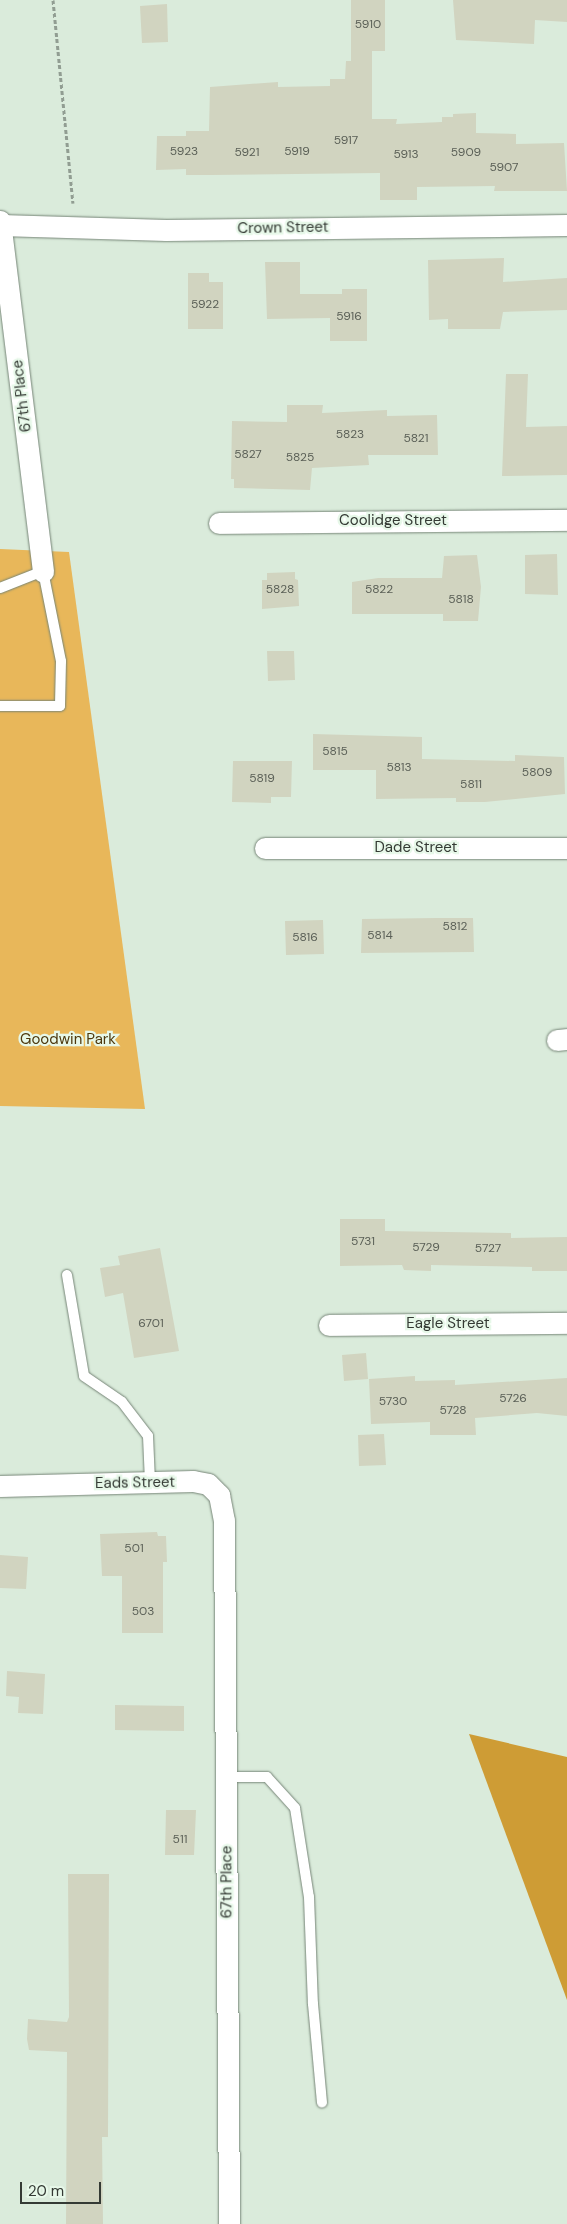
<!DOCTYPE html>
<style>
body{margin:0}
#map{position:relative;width:567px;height:2224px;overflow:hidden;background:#daebdb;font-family:"DM Sans",sans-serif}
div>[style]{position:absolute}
.green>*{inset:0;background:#e8b75a}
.forest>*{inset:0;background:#ce9c35}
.building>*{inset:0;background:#d1d4c0}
.path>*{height:3px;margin-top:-1.5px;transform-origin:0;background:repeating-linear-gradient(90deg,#919d92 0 4px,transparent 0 6.5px)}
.roads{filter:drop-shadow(0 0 1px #768577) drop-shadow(0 0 1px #768577)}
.service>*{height:10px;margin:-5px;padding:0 5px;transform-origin:5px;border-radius:5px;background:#fff}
.minor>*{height:21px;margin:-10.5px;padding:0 10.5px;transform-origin:10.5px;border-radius:10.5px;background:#fff}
span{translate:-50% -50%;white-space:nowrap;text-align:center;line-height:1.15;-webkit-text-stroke:4.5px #e7f8e9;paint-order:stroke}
.number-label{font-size:12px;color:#5b6057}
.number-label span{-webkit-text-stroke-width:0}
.street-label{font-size:15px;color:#343a34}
.park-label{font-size:15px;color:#4d380e}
.scale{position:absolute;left:20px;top:2182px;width:81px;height:22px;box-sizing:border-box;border:2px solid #343a34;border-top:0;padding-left:6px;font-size:15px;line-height:18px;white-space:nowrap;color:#343a34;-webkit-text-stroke:4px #e7f8e9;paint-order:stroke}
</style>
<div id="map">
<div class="green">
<div style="clip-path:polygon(0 549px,69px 552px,145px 1109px,0 1106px)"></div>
</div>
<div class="forest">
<div style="clip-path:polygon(469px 1734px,567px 1757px,567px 2000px)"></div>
</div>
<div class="building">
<div style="clip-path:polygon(351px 0,385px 0,385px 51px,372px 51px,372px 119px,397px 119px,396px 124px,442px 122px,442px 117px,453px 117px,453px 114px,476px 113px,476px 133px,516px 134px,516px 144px,564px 143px,567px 191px,494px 191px,495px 186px,417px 187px,417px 200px,380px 200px,380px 173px,211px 175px,186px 175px,186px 169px,156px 170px,157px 136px,186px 136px,186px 131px,209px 131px,210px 87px,278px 82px,278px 87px,330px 86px,330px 79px,345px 79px,346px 61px,351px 61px)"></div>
<div style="clip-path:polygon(453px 0,567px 0,567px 22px,535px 20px,534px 44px,456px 40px)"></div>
<div style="clip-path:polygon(167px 4px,168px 42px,142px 43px,140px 6px)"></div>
<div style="clip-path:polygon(504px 258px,503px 282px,567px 278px,567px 310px,503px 312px,500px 329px,448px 329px,448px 319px,429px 320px,428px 260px)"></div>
<div style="clip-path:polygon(265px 262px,300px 262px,300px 294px,342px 294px,342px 289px,367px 289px,367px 341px,330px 341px,330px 318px,267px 319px)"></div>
<div style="clip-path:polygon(188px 273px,209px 273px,209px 282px,223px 282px,223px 329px,188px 329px)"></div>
<div style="clip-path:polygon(506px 374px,528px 374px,526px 427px,567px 426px,567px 475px,502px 476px)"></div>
<div style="clip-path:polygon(287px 405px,323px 405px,322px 413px,387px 410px,387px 416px,437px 415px,438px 455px,368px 455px,369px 465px,312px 468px,310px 490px,234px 488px,234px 479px,231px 479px,232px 421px,287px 422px)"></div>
<div style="clip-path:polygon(557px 554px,558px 595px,525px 594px,525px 555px)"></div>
<div style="clip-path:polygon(477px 555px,481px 587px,478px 621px,443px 621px,443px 614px,352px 614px,352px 582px,378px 578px,442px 578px,444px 556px)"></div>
<div style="clip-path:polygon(295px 572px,295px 579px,298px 580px,299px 606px,262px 609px,262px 580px,267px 580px,267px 573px)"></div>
<div style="clip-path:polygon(267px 651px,294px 651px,295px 680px,268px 681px)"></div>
<div style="clip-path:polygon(313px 734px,422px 737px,422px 759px,515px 761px,515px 755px,564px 757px,565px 794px,485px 802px,456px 802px,456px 798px,376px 799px,376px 770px,313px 770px)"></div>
<div style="clip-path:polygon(233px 761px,292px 761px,291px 797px,271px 797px,271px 803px,232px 802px)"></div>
<div style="clip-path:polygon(436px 918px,473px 918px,474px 952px,361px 953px,362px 919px)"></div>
<div style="clip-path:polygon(323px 920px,324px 954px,286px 955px,285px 921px)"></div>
<div style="clip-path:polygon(340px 1219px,385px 1219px,385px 1231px,511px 1233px,511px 1238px,567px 1237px,567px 1271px,532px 1271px,532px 1267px,431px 1265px,431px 1271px,404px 1270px,402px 1265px,340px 1266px)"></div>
<div style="clip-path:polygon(160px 1248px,179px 1351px,134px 1358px,123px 1293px,105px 1297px,100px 1268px,120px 1265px,118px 1256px)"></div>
<div style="clip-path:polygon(366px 1353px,368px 1379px,344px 1381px,342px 1355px)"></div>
<div style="clip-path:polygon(415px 1376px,415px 1381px,455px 1380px,455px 1385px,567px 1378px,567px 1416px,537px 1413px,475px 1418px,476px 1435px,430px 1435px,430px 1422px,371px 1424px,369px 1379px)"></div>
<div style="clip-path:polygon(384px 1434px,386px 1465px,359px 1466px,358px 1435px)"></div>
<div style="clip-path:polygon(157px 1532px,158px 1536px,166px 1536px,167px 1562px,163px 1562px,163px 1633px,122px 1633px,122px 1576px,102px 1576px,100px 1534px)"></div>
<div style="clip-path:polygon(0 1555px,28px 1557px,26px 1589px,0 1588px)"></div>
<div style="clip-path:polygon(7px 1671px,45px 1674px,43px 1714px,18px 1713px,19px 1697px,6px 1696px)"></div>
<div style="clip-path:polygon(115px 1705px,184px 1706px,184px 1731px,115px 1730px)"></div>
<div style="clip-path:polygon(166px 1810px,196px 1810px,194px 1855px,165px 1855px)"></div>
<div style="clip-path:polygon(68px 1874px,109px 1874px,108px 2137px,102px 2137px,103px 2224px,66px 2224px,67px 2052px,29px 2050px,27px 2039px,28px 2019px,67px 2022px,69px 2017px)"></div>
</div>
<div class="path">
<div style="left:53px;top:0;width:204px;rotate:84.4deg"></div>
</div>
<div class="roads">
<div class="service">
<div style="left:0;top:588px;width:46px;rotate:-21.6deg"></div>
<div style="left:43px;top:571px;width:92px;rotate:78.7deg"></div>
<div style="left:61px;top:661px;width:45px;rotate:91.3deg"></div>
<div style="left:60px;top:706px;width:60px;rotate:180deg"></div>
<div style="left:67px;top:1275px;width:102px;rotate:80.4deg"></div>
<div style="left:84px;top:1376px;width:46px;rotate:34.4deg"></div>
<div style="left:122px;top:1402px;width:43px;rotate:52.6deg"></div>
<div style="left:148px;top:1436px;width:46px;rotate:87.5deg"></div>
<div style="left:226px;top:1777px;width:41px"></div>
<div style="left:267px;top:1777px;width:42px;rotate:47.9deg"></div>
<div style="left:295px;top:1808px;width:90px;rotate:81.1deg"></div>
<div style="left:309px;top:1897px;width:107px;rotate:87.9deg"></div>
<div style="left:313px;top:2004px;width:99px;rotate:84.8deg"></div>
</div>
<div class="minor">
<div style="left:0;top:221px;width:353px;rotate:83deg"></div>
<div style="left:0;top:225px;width:166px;rotate:1.7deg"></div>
<div style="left:166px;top:230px;width:401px;rotate:-0.7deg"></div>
<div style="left:219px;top:523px;width:348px;rotate:-0.5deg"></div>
<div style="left:265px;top:848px;width:302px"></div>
<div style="left:557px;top:1040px;width:10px;rotate:-6deg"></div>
<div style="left:329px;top:1325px;width:238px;rotate:-0.5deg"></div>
<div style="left:0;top:1486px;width:193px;rotate:-1.5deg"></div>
<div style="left:193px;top:1481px;width:15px;rotate:11deg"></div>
<div style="left:208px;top:1484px;width:16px;rotate:45deg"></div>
<div style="left:219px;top:1495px;width:26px;rotate:79deg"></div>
<div style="left:224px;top:1521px;width:703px;rotate:89.59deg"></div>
</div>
</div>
<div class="number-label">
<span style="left:368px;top:25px">5910</span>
<span style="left:346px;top:141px">5917</span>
<span style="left:184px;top:152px">5923</span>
<span style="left:297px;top:152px">5919</span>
<span style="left:247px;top:153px">5921</span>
<span style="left:466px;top:153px">5909</span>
<span style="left:406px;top:155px">5913</span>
<span style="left:504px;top:168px">5907</span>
<span style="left:205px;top:305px">5922</span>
<span style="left:349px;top:317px">5916</span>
<span style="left:350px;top:435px">5823</span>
<span style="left:416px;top:439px">5821</span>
<span style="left:248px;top:455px">5827</span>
<span style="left:300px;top:458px">5825</span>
<span style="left:280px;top:590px">5828</span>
<span style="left:379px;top:590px">5822</span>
<span style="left:461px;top:600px">5818</span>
<span style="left:335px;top:752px">5815</span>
<span style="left:399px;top:768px">5813</span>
<span style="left:537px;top:773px">5809</span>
<span style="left:262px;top:779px">5819</span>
<span style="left:471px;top:785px">5811</span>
<span style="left:455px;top:927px">5812</span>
<span style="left:380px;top:936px">5814</span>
<span style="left:305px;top:938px">5816</span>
<span style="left:363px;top:1242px">5731</span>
<span style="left:426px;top:1248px">5729</span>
<span style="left:488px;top:1249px">5727</span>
<span style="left:151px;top:1324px">6701</span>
<span style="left:513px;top:1399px">5726</span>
<span style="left:393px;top:1402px">5730</span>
<span style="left:453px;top:1411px">5728</span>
<span style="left:134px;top:1549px">501</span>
<span style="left:143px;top:1612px">503</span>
<span style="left:180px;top:1840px">511</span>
</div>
<div class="street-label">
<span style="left:283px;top:228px;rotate:-1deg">Crown Street</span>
<span style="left:22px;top:396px;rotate:-97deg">67th Place</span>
<span style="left:393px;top:521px">Coolidge Street</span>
<span style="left:416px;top:848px">Dade Street</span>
<span style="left:448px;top:1324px">Eagle Street</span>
<span style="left:135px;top:1483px;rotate:-1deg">Eads Street</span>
<span style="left:227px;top:1882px;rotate:-90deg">67th Place</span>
</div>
<div class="park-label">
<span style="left:68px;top:1040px">Goodwin Park</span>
</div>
<div class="scale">20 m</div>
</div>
